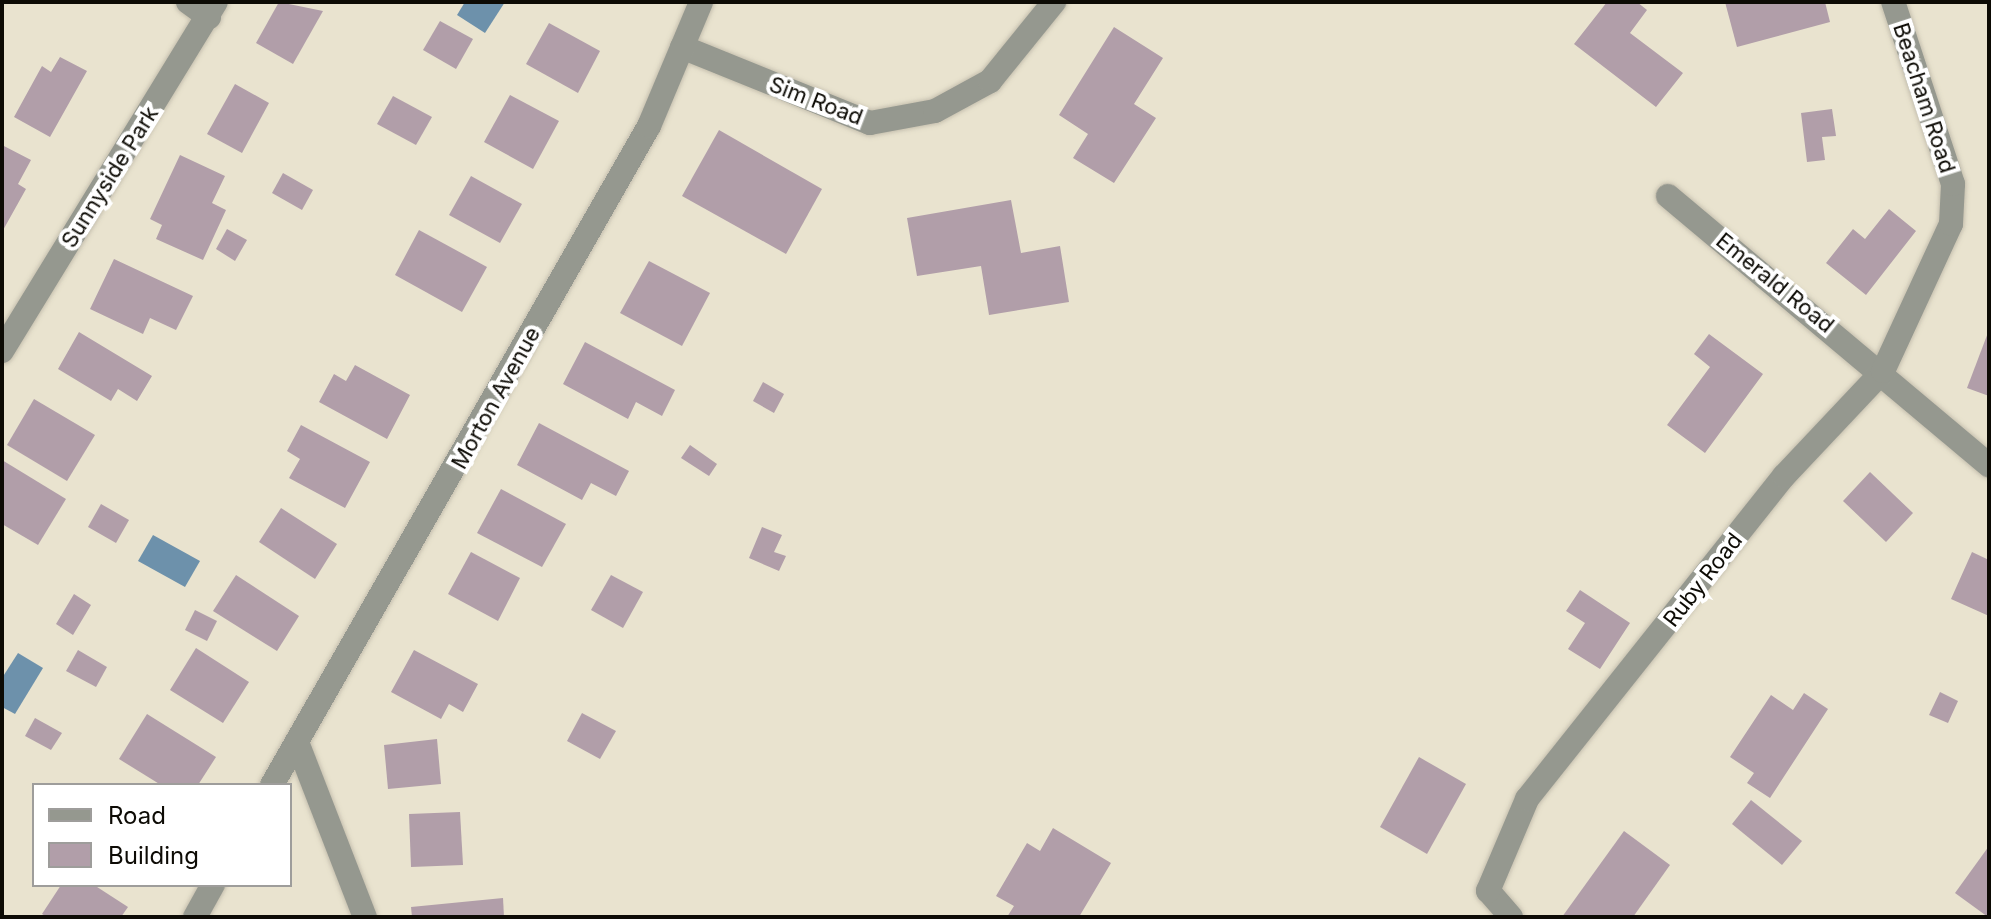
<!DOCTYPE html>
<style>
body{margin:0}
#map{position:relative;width:1991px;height:919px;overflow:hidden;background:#e9e3cf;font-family:Inter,sans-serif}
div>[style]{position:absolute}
.water>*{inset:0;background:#6d91ab}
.building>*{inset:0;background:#b19ea9}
.roads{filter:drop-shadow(0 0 2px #c6c0af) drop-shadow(0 0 2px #c6c0af)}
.minor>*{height:24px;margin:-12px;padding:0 12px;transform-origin:12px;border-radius:12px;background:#95988f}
span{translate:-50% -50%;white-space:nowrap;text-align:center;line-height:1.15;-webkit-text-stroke:8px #fff;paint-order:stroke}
.street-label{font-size:22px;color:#0d0b05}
.frame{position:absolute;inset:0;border:4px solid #0d0b05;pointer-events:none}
.legend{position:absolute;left:32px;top:783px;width:260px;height:104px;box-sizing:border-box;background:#fff;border:2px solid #9e9d9b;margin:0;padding:10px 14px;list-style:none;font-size:24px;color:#0d0b05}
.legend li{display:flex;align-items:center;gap:16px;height:40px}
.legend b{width:40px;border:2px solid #9e9d9b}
</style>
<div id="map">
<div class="water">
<div style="clip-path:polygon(465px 2px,505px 2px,485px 33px,457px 15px)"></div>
<div style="clip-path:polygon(153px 535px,200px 561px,185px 587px,138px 561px)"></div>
<div style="clip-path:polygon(18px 653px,43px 668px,15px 714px,2px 707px,2px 678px)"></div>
</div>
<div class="building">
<div style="clip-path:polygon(279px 2px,323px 11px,293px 64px,256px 43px)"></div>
<div style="clip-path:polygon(1607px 2px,1637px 2px,1647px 10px,1630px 33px,1683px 73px,1656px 107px,1574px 44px)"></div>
<div style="clip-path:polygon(1725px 2px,1825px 2px,1830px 22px,1737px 47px)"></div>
<div style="clip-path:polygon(440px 21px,473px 39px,456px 69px,423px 50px)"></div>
<div style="clip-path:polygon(549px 23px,600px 51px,578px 93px,526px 64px)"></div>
<div style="clip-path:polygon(1114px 27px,1163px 58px,1134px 104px,1156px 118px,1114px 183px,1073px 158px,1088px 134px,1059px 115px)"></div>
<div style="clip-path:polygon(60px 57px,87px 71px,50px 137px,14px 117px,42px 66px,51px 72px)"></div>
<div style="clip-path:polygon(235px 84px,269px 103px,242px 153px,207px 134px)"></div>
<div style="clip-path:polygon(510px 95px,559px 121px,533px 169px,484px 142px)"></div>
<div style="clip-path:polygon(393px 96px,432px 117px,416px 145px,377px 124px)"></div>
<div style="clip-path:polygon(1832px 109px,1836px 136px,1822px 137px,1825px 160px,1807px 162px,1801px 113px)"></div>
<div style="clip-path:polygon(719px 130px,822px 189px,786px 254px,682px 196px)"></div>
<div style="clip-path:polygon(2px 145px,31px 160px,18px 184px,26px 189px,2px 232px)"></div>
<div style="clip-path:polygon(180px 155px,225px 176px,212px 203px,226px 210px,203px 260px,156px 239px,162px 225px,150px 219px)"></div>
<div style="clip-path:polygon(283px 173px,313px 190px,302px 210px,272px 193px)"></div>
<div style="clip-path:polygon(471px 176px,522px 204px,500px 243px,449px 215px)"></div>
<div style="clip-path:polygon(1011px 200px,1021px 253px,1060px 246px,1069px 302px,989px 315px,981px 266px,917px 276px,907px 218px)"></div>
<div style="clip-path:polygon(1889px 209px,1916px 231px,1866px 295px,1826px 263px,1853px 229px,1865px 239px)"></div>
<div style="clip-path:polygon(227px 229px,247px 240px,235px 261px,216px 249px)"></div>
<div style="clip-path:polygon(419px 230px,487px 267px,462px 312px,395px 275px)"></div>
<div style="clip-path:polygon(114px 259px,193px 296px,176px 330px,150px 318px,143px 334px,90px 309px)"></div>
<div style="clip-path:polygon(649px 261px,710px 293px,682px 346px,620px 313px)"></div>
<div style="clip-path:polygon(1989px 330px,1989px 396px,1967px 388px)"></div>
<div style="clip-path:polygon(79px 332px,152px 376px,137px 401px,118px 389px,111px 401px,58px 369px)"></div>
<div style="clip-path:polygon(1709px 334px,1763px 374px,1705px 453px,1667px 425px,1710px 367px,1694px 354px)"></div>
<div style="clip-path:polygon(585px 342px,675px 390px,662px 416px,636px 402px,628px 419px,563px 384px)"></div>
<div style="clip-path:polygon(355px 365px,410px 395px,387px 439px,319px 402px,334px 374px,346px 381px)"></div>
<div style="clip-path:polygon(763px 382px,784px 394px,774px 413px,753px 401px)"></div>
<div style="clip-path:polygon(34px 399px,95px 435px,67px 481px,7px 445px)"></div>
<div style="clip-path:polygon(539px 423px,629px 471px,616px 496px,591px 483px,582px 500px,517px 465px)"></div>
<div style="clip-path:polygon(301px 425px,370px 462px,345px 508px,289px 478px,300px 459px,287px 451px)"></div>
<div style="clip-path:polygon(690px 445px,717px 464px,709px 476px,681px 458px)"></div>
<div style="clip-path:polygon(2px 460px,66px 499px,38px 545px,2px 524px)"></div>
<div style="clip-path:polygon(1870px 472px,1913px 513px,1886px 542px,1843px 501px)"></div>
<div style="clip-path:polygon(501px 489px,566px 524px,542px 567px,477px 533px)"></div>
<div style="clip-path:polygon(101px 504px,129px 520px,116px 543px,88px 527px)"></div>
<div style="clip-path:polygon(281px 508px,337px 544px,315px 579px,259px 542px)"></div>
<div style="clip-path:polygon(762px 527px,782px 535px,774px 552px,786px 556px,779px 571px,749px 558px)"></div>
<div style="clip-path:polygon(471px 552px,520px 578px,498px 621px,448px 594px)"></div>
<div style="clip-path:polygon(1972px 552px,1989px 560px,1989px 628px,1989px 616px,1951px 599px)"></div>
<div style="clip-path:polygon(236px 575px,299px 616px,277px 651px,213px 611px)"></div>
<div style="clip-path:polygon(611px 575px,643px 592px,623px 628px,591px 610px)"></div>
<div style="clip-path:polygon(1580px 590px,1630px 623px,1600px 669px,1568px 649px,1585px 623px,1566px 611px)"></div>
<div style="clip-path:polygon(74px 594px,91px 605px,73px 635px,56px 624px)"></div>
<div style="clip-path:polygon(195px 610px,217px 621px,207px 641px,185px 630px)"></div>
<div style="clip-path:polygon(196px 648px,249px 682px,223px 723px,170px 690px)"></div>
<div style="clip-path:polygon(78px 650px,107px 667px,96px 687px,66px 671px)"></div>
<div style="clip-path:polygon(414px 650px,478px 684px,463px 712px,449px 704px,441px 719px,391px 692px)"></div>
<div style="clip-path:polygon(1940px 692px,1958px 701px,1948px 723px,1929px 715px)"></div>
<div style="clip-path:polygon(1804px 693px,1828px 709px,1770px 798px,1747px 783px,1754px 773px,1730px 757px,1771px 695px,1793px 710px)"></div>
<div style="clip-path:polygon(582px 713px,616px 731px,600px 759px,567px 741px)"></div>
<div style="clip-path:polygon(147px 714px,216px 757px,198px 785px,161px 785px,119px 759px)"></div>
<div style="clip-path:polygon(35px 718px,62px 733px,51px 750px,25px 736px)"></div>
<div style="clip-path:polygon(437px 739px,441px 784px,388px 789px,384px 745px)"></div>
<div style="clip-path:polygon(1419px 757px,1466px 784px,1427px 854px,1380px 827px)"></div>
<div style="clip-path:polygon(1751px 800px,1802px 841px,1782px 865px,1732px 824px)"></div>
<div style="clip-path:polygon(460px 812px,463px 865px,411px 867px,409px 814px)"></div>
<div style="clip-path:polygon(1053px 828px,1111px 863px,1079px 917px,1007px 917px,1014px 906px,996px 896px,1027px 843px,1040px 851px)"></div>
<div style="clip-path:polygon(1624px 831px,1670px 865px,1633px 917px,1562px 917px)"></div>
<div style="clip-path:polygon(1989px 846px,1989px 917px,1988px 917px,1955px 893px)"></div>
<div style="clip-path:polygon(61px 885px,94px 885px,128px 907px,121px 917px,47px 917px,42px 914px)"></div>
<div style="clip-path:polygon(503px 898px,504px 917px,412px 917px,411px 907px)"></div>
</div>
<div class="roads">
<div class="minor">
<div style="left:188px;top:2px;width:26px;rotate:36deg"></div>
<div style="left:682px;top:47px;width:203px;rotate:22deg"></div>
<div style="left:870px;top:123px;width:66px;rotate:-10.5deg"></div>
<div style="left:935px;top:111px;width:63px;rotate:-28.6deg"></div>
<div style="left:990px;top:81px;width:102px;rotate:-51deg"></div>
<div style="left:1668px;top:196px;width:419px;rotate:40deg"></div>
<div style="left:2px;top:351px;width:409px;rotate:-58.5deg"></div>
<div style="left:297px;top:742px;width:188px;rotate:68.8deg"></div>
<div style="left:272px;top:785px;width:759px;rotate:-60.23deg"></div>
<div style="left:649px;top:126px;width:134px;rotate:-67.2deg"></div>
<div style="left:195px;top:917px;width:37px;rotate:-61deg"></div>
<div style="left:1511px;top:917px;width:35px;rotate:-131deg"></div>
<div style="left:1488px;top:891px;width:100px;rotate:-67deg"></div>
<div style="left:1527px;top:799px;width:413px;rotate:-51.5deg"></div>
<div style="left:1784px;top:476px;width:144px;rotate:-46.7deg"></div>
<div style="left:1883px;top:371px;width:162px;rotate:-65.2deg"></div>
<div style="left:1951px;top:224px;width:40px;rotate:-87.1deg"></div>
<div style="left:1953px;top:184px;width:192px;rotate:-108.2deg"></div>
</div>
</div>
<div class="street-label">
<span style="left:1924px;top:98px;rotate:72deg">Beacham Road</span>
<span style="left:816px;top:101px;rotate:21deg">Sim Road</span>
<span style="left:110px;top:177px;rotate:-58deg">Sunnyside Park</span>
<span style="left:1775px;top:283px;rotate:39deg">Emerald Road</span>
<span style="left:496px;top:398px;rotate:-61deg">Morton Avenue</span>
<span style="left:1703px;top:580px;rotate:-52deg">Ruby Road</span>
</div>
<div class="frame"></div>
<ul class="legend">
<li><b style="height:10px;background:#95988f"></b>Road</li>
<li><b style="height:22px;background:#b19ea9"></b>Building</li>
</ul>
</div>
